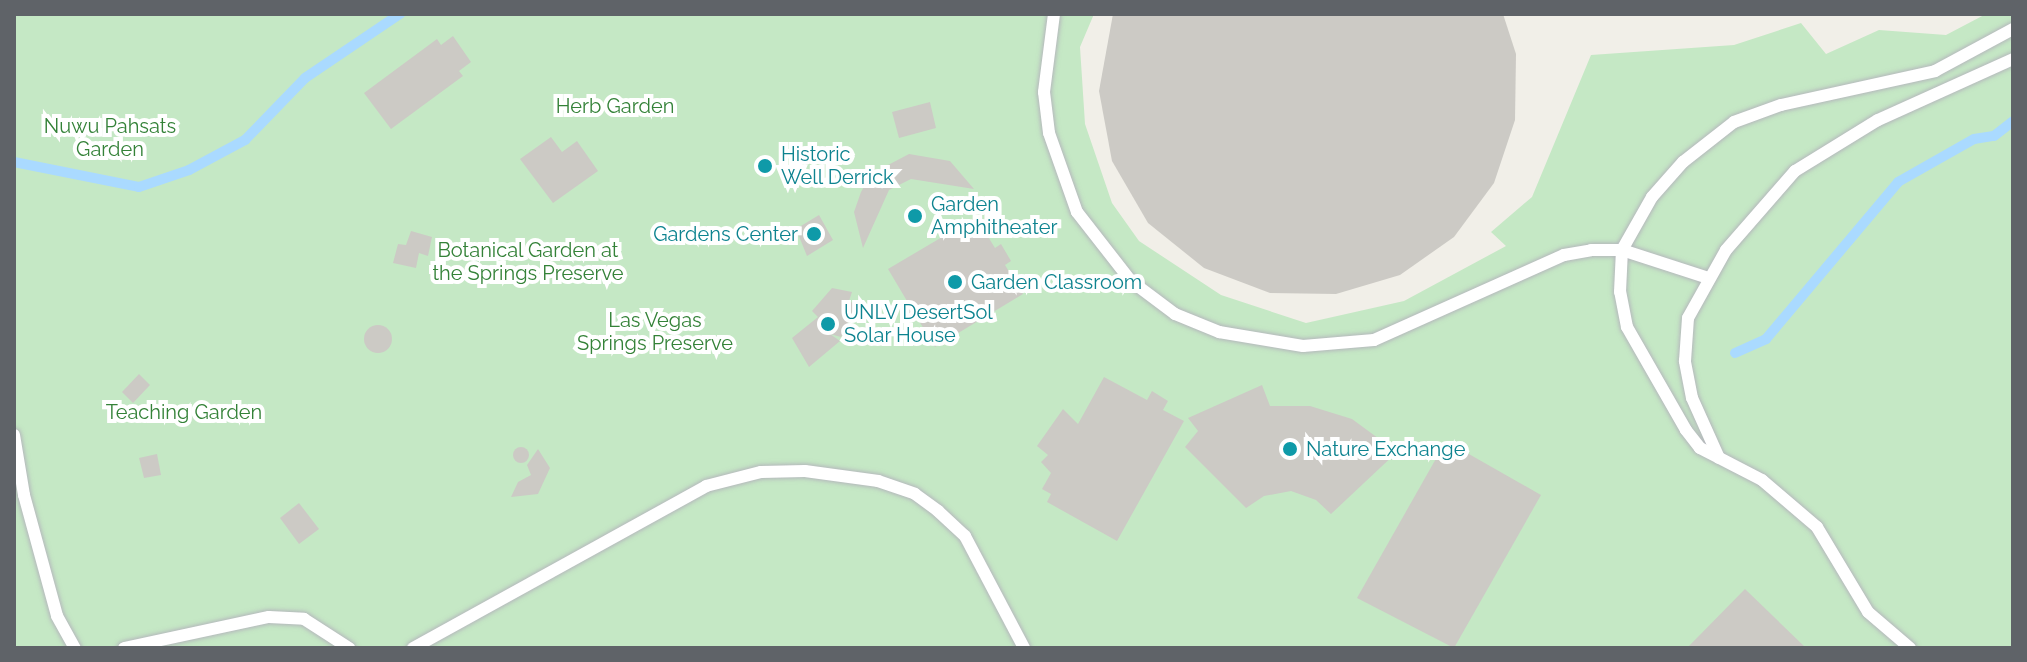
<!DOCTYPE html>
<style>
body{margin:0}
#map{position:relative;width:2027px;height:662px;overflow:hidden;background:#f1efe8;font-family:Raleway,sans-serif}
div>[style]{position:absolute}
.green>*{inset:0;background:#c5e8c5}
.stream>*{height:10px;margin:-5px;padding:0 5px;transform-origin:5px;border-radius:5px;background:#aadaff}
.building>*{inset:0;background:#cccac5}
.round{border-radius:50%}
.roads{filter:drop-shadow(0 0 2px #b5b8bc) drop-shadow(0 0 2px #b5b8bc)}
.lane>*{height:12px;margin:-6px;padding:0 6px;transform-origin:6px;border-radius:6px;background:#fff}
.dots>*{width:22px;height:22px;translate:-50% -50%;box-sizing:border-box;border:4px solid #fff;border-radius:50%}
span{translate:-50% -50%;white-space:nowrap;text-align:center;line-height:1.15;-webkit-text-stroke:8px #fff;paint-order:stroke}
.park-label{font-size:20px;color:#348238}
.culture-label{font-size:20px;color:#0d838f}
.left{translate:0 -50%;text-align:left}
.right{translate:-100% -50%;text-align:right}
.frame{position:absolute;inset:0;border:16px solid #5f6368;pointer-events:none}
</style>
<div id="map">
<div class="green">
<div style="clip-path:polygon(14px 14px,1094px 14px,1080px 47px,1085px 124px,1112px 203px,1139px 241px,1221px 295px,1306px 323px,1404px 301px,1506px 246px,1491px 232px,1532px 197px,1591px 55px,1734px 45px,1801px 23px,1826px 54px,1879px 30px,1946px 35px,1986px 14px,2013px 14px,2013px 648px,14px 648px)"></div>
</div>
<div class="stream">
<div style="left:14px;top:162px;width:127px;rotate:11.3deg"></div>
<div style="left:139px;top:187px;width:53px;rotate:-18.8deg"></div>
<div style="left:189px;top:170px;width:64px;rotate:-28.2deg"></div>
<div style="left:245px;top:140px;width:86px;rotate:-45.9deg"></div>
<div style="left:305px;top:78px;width:115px;rotate:-34deg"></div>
<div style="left:1735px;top:353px;width:34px;rotate:-24deg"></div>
<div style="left:1766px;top:339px;width:205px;rotate:-49.9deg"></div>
<div style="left:1898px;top:182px;width:87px;rotate:-29.5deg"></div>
<div style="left:1974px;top:139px;width:20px;rotate:-9deg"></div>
<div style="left:1994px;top:136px;width:24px;rotate:-38deg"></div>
</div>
<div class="building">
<div style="clip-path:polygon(1113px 14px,1503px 14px,1516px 54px,1515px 120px,1494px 183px,1454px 237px,1400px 275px,1336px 294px,1270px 293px,1204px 268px,1148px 223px,1112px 161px,1099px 91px)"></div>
<div style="clip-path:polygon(453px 36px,471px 62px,459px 71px,463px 76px,391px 129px,364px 93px,437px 39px,441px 45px)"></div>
<div style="clip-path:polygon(930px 102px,936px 128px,899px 138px,892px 112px)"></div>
<div style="clip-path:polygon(551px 137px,562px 152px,577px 141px,598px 171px,553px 203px,520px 159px)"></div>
<div style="clip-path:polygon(909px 154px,950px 161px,974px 189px,911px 179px,889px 190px,863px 248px,854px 212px,861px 192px,871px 174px)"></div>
<div style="clip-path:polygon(819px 215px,833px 240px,807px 256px,796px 229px)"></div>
<div style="clip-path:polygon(976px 217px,995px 248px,1001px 244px,1011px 261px,1005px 265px,1023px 294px,935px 347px,916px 316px,911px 319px,902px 304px,907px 301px,888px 269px)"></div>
<div style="clip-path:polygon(411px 231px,432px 237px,428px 256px,419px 253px,416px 268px,393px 263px,398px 244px,406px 245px)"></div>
<div style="clip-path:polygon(832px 288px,852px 292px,849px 301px,857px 305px,841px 337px,830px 334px,840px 341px,809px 367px,792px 338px,818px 317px,812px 311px)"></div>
<div class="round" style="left:364px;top:325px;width:28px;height:28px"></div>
<div style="clip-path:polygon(139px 374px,150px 385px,133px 403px,122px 392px)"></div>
<div style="clip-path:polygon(1104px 377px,1147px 400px,1152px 391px,1168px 401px,1163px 410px,1184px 421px,1117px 541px,1047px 502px,1051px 494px,1042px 489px,1051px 473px,1041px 462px,1048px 455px,1037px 446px,1063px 409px,1078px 424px)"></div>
<div style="clip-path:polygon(1262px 385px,1270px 406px,1310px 406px,1352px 419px,1397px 452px,1331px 514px,1316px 500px,1291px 491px,1264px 496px,1246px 508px,1185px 447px,1198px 431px,1188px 418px)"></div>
<div style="clip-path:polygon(1446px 441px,1541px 495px,1454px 648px,1357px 598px)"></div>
<div class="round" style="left:513px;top:447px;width:16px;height:16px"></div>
<div style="clip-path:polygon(538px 449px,550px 468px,538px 494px,511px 497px,518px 482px,531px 475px,527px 465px)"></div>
<div style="clip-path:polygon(157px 454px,161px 475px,144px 478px,139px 458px)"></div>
<div style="clip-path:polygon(299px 503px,319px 529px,299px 544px,280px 518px)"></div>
<div style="clip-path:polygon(1745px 589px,1806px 648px,1687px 648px)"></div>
</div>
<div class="roads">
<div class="lane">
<div style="left:1054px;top:14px;width:79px;rotate:97.3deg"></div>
<div style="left:1044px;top:92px;width:41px;rotate:83deg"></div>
<div style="left:1049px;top:133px;width:84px;rotate:70.5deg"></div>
<div style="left:1077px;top:212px;width:88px;rotate:52deg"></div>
<div style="left:1131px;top:281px;width:55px;rotate:36.9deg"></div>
<div style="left:1175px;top:314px;width:48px;rotate:22.2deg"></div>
<div style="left:1219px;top:332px;width:85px;rotate:9.5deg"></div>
<div style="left:1303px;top:346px;width:71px;rotate:-4.8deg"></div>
<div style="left:1374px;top:340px;width:208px;rotate:-24.1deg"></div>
<div style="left:1564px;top:255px;width:27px;rotate:-10deg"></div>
<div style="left:1591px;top:250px;width:31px"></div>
<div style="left:1622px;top:250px;width:90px;rotate:18deg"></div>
<div style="left:14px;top:435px;width:61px;rotate:80.5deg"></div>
<div style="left:24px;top:495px;width:125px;rotate:74.7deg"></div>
<div style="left:57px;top:616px;width:37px;rotate:61deg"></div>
<div style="left:1719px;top:458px;width:66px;rotate:-114.2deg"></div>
<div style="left:1692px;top:398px;width:38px;rotate:-101deg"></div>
<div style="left:1685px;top:361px;width:43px;rotate:-86deg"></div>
<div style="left:1688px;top:318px;width:78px;rotate:-60.8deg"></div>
<div style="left:1726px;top:250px;width:105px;rotate:-48.9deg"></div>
<div style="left:1795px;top:171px;width:97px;rotate:-31.6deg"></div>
<div style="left:1878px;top:120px;width:148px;rotate:-24.3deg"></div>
<div style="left:124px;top:648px;width:148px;rotate:-12.1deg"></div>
<div style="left:269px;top:617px;width:35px;rotate:3deg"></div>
<div style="left:304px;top:619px;width:54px;rotate:32.8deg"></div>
<div style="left:413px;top:648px;width:335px;rotate:-28.9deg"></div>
<div style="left:706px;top:486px;width:57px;rotate:-14.3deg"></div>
<div style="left:761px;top:472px;width:44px;rotate:-1.3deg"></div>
<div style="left:805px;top:471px;width:74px;rotate:7.8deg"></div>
<div style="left:878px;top:481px;width:39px;rotate:19deg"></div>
<div style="left:915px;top:494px;width:29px;rotate:36deg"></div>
<div style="left:938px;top:511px;width:37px;rotate:43deg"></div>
<div style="left:965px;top:536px;width:127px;rotate:62.2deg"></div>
<div style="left:1910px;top:648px;width:55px;rotate:-139.4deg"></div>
<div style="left:1868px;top:612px;width:99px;rotate:-121deg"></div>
<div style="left:1817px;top:527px;width:72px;rotate:-139.5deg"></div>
<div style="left:1762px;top:480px;width:70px;rotate:-152.7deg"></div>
<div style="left:1700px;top:448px;width:23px;rotate:-128deg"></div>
<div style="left:1686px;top:430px;width:119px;rotate:-119.8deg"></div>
<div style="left:1627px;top:327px;width:36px;rotate:-101deg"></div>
<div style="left:1620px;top:292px;width:42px;rotate:-87.3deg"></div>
<div style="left:1622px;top:250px;width:61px;rotate:-60.5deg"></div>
<div style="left:1652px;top:197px;width:47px;rotate:-48.5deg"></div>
<div style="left:1683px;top:162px;width:65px;rotate:-38.1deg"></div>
<div style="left:1734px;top:122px;width:50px;rotate:-19.9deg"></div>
<div style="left:1781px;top:105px;width:158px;rotate:-12.4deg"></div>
<div style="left:1935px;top:71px;width:89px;rotate:-28.3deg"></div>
</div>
</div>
<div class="dots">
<div style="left:765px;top:166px;background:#0f9aa8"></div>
<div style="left:915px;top:216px;background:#0f9aa8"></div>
<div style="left:814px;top:234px;background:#0f9aa8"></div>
<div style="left:955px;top:282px;background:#0f9aa8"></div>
<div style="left:828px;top:324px;background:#0f9aa8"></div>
<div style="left:1290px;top:449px;background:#0f9aa8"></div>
</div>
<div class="park-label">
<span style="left:615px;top:106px">Herb Garden</span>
<span style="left:110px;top:138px">Nuwu Pahsats<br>Garden</span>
<span style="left:528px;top:262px">Botanical Garden at<br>the Springs Preserve</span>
<span style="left:655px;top:332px">Las Vegas<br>Springs Preserve</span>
<span style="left:184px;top:412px">Teaching Garden</span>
</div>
<div class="culture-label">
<span class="left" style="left:781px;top:166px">Historic<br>Well Derrick</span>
<span class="left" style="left:931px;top:216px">Garden<br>Amphitheater</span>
<span class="right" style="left:798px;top:234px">Gardens Center</span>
<span class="left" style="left:971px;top:282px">Garden Classroom</span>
<span class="left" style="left:844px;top:324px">UNLV DesertSol<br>Solar House</span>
<span class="left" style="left:1306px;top:449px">Nature Exchange</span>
</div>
<div class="frame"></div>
</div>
